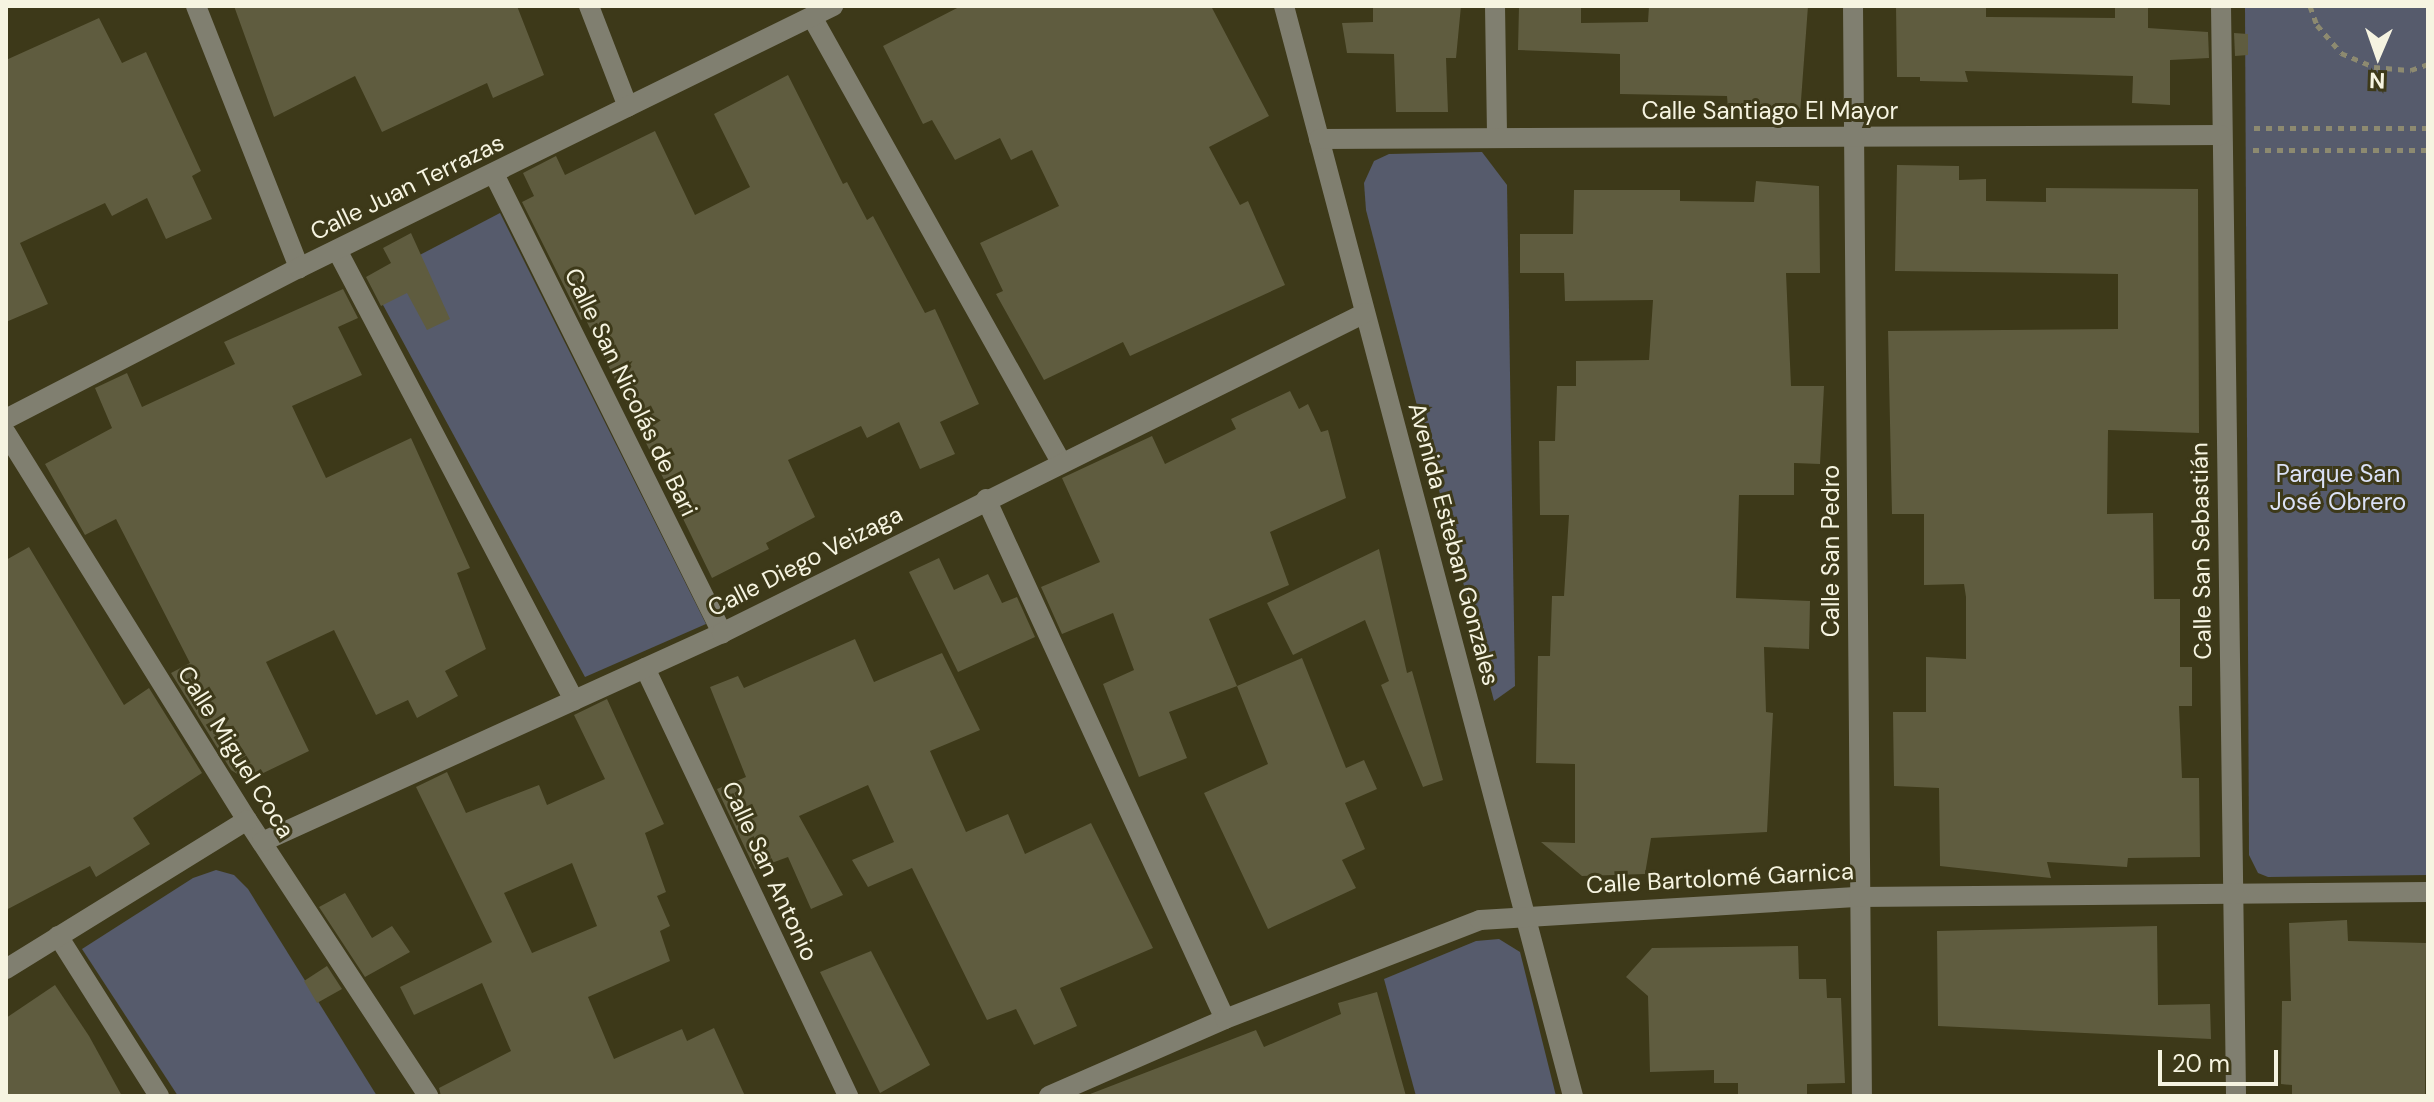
<!DOCTYPE html>
<meta charset="utf-8">
<style>
body{margin:0}
#map{position:relative;width:2434px;height:1102px;overflow:hidden;background:#3d3919;font-family:"DM Sans",sans-serif}
div>[style]{position:absolute}
.green>*{inset:0;background:#565b6c}
.building>*{inset:0;background:#5f5c3f}
.path>*{height:5px;margin-top:-2.5px;transform-origin:0;background:repeating-linear-gradient(90deg,#8d8a70 0 6px,transparent 0 12px)}
.minor>*{height:20px;margin:-10px;padding:0 10px;transform-origin:10px;border-radius:10px;background:#807f70}
span{translate:-50% -50%;white-space:nowrap;text-align:center;line-height:1.15;-webkit-text-stroke:6px #3d3919;paint-order:stroke}
.street-label{font-size:24px;color:#f6f4e1}
.park-label{font-size:24px;color:#dbe1f6}
.frame{position:absolute;inset:0;border:8px solid #f6f4e1;pointer-events:none}
.north{position:absolute;left:2338px;top:16px;width:80px;height:80px;-webkit-text-stroke:6px #3d3919;paint-order:stroke;rotate:182deg;font-size:22px;font-weight:700;line-height:32px;text-align:center;color:#f6f4e1}
.north::after{content:'';display:block;margin:auto;width:28px;height:36px;background:#f6f4e1;clip-path:polygon(50% 0,100% 100%,50% 72%,0 100%)}
.scale{position:absolute;left:2158px;top:1050px;width:120px;height:36px;box-sizing:border-box;border:4px solid #f6f4e1;border-top:0;padding-left:10px;font-size:24px;line-height:28px;white-space:nowrap;color:#f6f4e1;-webkit-text-stroke:6px #3d3919;paint-order:stroke}
</style>
<div id="map">
<div class="green">
<div style="clip-path:polygon(2245px 6px,2428px 6px,2428px 875px,2268px 877px,2258px 873px,2249px 855px)"></div>
<div style="clip-path:polygon(1482px 152px,1507px 185px,1515px 686px,1494px 701px,1366px 210px,1364px 183px,1374px 161px,1389px 154px)"></div>
<div style="clip-path:polygon(500px 213px,706px 624px,585px 677px,370px 281px)"></div>
<div style="clip-path:polygon(216px 870px,234px 875px,248px 889px,377px 1096px,178px 1096px,82px 949px,193px 878px)"></div>
<div style="clip-path:polygon(1499px 939px,1520px 952px,1556px 1096px,1416px 1096px,1384px 979px,1476px 941px)"></div>
</div>
<div class="building">
<div style="clip-path:polygon(234px 6px,517px 6px,544px 75px,493px 98px,487px 83px,382px 132px,355px 76px,274px 117px)"></div>
<div style="clip-path:polygon(961px 6px,1211px 6px,1269px 116px,1209px 147px,1240px 205px,1248px 201px,1285px 285px,1130px 356px,1123px 342px,1044px 380px,996px 294px,1003px 291px,980px 243px,1059px 206px,1032px 150px,1011px 160px,1000px 138px,955px 160px,932px 120px,923px 124px,883px 46px)"></div>
<div style="clip-path:polygon(1373px 6px,1461px 6px,1456px 58px,1446px 58px,1448px 112px,1396px 112px,1394px 54px,1347px 53px,1342px 23px,1373px 22px)"></div>
<div style="clip-path:polygon(1519px 6px,1581px 6px,1581px 23px,1648px 22px,1649px 6px,1808px 6px,1800px 114px,1728px 109px,1727px 96px,1620px 94px,1620px 54px,1518px 50px)"></div>
<div style="clip-path:polygon(1896px 6px,1986px 6px,1986px 17px,2115px 18px,2115px 6px,2148px 6px,2148px 28px,2208px 32px,2209px 58px,2170px 60px,2170px 105px,2132px 103px,2133px 76px,1965px 71px,1968px 82px,1920px 81px,1920px 77px,1897px 77px)"></div>
<div style="clip-path:polygon(99px 18px,122px 63px,146px 52px,201px 171px,192px 176px,212px 219px,166px 239px,147px 198px,112px 216px,105px 203px,20px 243px,48px 304px,6px 322px,6px 60px)"></div>
<div style="clip-path:polygon(2234px 33px,2248px 34px,2248px 55px,2235px 56px)"></div>
<div style="clip-path:polygon(788px 75px,843px 184px,847px 182px,867px 220px,873px 216px,925px 313px,935px 309px,979px 404px,940px 422px,955px 454px,920px 469px,899px 422px,867px 438px,861px 426px,788px 460px,815px 517px,766px 543px,769px 549px,712px 578px,585px 318px,581px 320px,522px 202px,534px 196px,523px 173px,556px 156px,565px 175px,655px 131px,695px 215px,750px 187px,714px 114px)"></div>
<div style="clip-path:polygon(1897px 165px,1959px 166px,1959px 180px,1986px 179px,1986px 201px,2046px 202px,2046px 188px,2198px 189px,2199px 433px,2108px 430px,2107px 514px,2153px 513px,2154px 599px,2180px 599px,2180px 667px,2192px 667px,2192px 706px,2179px 706px,2182px 778px,2199px 778px,2200px 857px,2128px 858px,2127px 867px,2047px 862px,2051px 878px,1940px 866px,1939px 788px,1894px 786px,1893px 712px,1926px 712px,1926px 657px,1966px 659px,1966px 597px,1964px 584px,1924px 585px,1924px 514px,1892px 514px,1888px 331px,2118px 329px,2118px 274px,1895px 271px)"></div>
<div style="clip-path:polygon(1756px 181px,1819px 186px,1820px 273px,1786px 273px,1791px 386px,1824px 386px,1820px 464px,1794px 463px,1794px 495px,1739px 495px,1736px 598px,1810px 601px,1809px 649px,1764px 647px,1766px 712px,1773px 713px,1767px 832px,1651px 838px,1645px 874px,1582px 876px,1541px 842px,1575px 843px,1575px 764px,1536px 763px,1538px 656px,1550px 656px,1552px 596px,1564px 596px,1569px 515px,1540px 515px,1539px 441px,1555px 441px,1557px 386px,1576px 386px,1576px 361px,1649px 360px,1653px 300px,1565px 301px,1564px 273px,1520px 273px,1520px 234px,1573px 234px,1574px 190px,1680px 190px,1680px 201px,1754px 202px)"></div>
<div style="clip-path:polygon(411px 233px,450px 319px,427px 330px,407px 293px,381px 306px,366px 277px,391px 263px,383px 248px)"></div>
<div style="clip-path:polygon(343px 289px,358px 318px,338px 327px,362px 375px,292px 406px,326px 478px,411px 438px,470px 568px,457px 573px,486px 649px,445px 671px,458px 696px,417px 718px,408px 700px,376px 715px,334px 630px,266px 662px,309px 751px,255px 777px,242px 777px,231px 770px,171px 673px,190px 663px,116px 519px,85px 535px,45px 464px,112px 428px,95px 388px,127px 373px,142px 407px,235px 364px,224px 342px)"></div>
<div style="clip-path:polygon(1290px 391px,1299px 409px,1308px 404px,1321px 432px,1328px 430px,1346px 498px,1270px 532px,1289px 585px,1209px 619px,1237px 686px,1169px 712px,1187px 758px,1139px 777px,1103px 684px,1134px 670px,1113px 613px,1062px 634px,1041px 587px,1100px 562px,1062px 478px,1152px 436px,1165px 464px,1236px 429px,1231px 419px)"></div>
<div style="clip-path:polygon(29px 547px,124px 705px,149px 688px,202px 773px,133px 818px,150px 844px,96px 877px,90px 866px,6px 910px,6px 560px)"></div>
<div style="clip-path:polygon(1379px 549px,1407px 673px,1412px 671px,1443px 780px,1423px 787px,1381px 685px,1389px 681px,1365px 620px,1293px 655px,1267px 603px)"></div>
<div style="clip-path:polygon(939px 558px,954px 590px,988px 574px,1002px 603px,1017px 597px,1035px 637px,958px 672px,909px 572px)"></div>
<div style="clip-path:polygon(855px 639px,874px 682px,942px 653px,980px 730px,930px 751px,966px 832px,1008px 814px,1025px 854px,1091px 823px,1153px 948px,1060px 988px,1077px 1026px,1034px 1045px,1016px 1009px,987px 1020px,912px 868px,868px 887px,852px 860px,894px 842px,868px 785px,799px 816px,843px 895px,811px 909px,788px 857px,755px 869px,717px 789px,746px 777px,710px 687px,738px 676px,744px 688px)"></div>
<div style="clip-path:polygon(1302px 658px,1346px 768px,1364px 760px,1377px 789px,1345px 803px,1365px 849px,1342px 860px,1356px 888px,1268px 929px,1204px 793px,1268px 764px,1237px 686px)"></div>
<div style="clip-path:polygon(evenodd,607px 699px,664px 824px,645px 833px,666px 892px,657px 896px,670px 926px,660px 931px,670px 961px,588px 997px,614px 1059px,682px 1029px,687px 1041px,714px 1028px,745px 1096px,441px 1096px,439px 1088px,511px 1051px,482px 983px,414px 1015px,400px 987px,492px 942px,416px 787px,447px 772px,466px 813px,539px 785px,547px 805px,605px 779px,574px 715px,607px 699px,572px 863px,597px 926px,532px 953px,504px 893px,572px 863px)"></div>
<div style="clip-path:polygon(345px 893px,372px 938px,392px 926px,410px 952px,365px 977px,319px 907px)"></div>
<div style="clip-path:polygon(2347px 920px,2348px 941px,2426px 943px,2425px 1096px,2292px 1096px,2292px 1085px,2281px 1084px,2282px 1001px,2291px 1001px,2289px 923px)"></div>
<div style="clip-path:polygon(2157px 926px,2158px 1005px,2210px 1004px,2211px 1039px,1938px 1026px,1937px 931px)"></div>
<div style="clip-path:polygon(1798px 946px,1799px 979px,1826px 979px,1827px 998px,1841px 998px,1845px 1083px,1807px 1084px,1807px 1096px,1738px 1096px,1738px 1083px,1714px 1083px,1714px 1070px,1650px 1072px,1648px 996px,1626px 977px,1652px 948px)"></div>
<div style="clip-path:polygon(871px 951px,930px 1065px,880px 1093px,820px 972px)"></div>
<div style="clip-path:polygon(327px 966px,342px 989px,317px 1003px,304px 981px)"></div>
<div style="clip-path:polygon(55px 985px,89px 1036px,122px 1096px,6px 1096px,6px 1018px)"></div>
<div style="clip-path:polygon(1377px 992px,1406px 1096px,1085px 1096px,1256px 1030px,1264px 1047px,1341px 1014px,1338px 1003px)"></div>
</div>
<div class="path">
<div style="left:2310px;top:6px;width:20px;rotate:70deg"></div>
<div style="left:2317px;top:25px;width:37px;rotate:49deg"></div>
<div style="left:2341px;top:53px;width:36px;rotate:23deg"></div>
<div style="left:2374px;top:67px;width:37px;rotate:5deg"></div>
<div style="left:2411px;top:70px;width:18px;rotate:-19deg"></div>
<div style="left:2254px;top:128px;width:174px"></div>
<div style="left:2253px;top:150px;width:175px"></div>
</div>
<div class="minor">
<div style="left:196px;top:6px;width:282px;rotate:68.5deg"></div>
<div style="left:589px;top:6px;width:108px;rotate:68.9deg"></div>
<div style="left:1284px;top:6px;width:1128px;rotate:75.15deg"></div>
<div style="left:1495px;top:6px;width:132px;rotate:89.1deg"></div>
<div style="left:1853px;top:6px;width:1090px;rotate:89.53deg"></div>
<div style="left:2221px;top:6px;width:1090px;rotate:89.21deg"></div>
<div style="left:812px;top:17px;width:510px;rotate:60.77deg"></div>
<div style="left:1319px;top:139px;width:902px;rotate:-0.25deg"></div>
<div style="left:494px;top:174px;width:513px;rotate:63.58deg"></div>
<div style="left:337px;top:250px;width:509px;rotate:62.23deg"></div>
<div style="left:6px;top:419px;width:330px;rotate:-27.3deg"></div>
<div style="left:299px;top:268px;width:595px;rotate:-26.13deg"></div>
<div style="left:6px;top:433px;width:456px;rotate:58.1deg"></div>
<div style="left:247px;top:820px;width:330px;rotate:56.7deg"></div>
<div style="left:986px;top:499px;width:572px;rotate:65.32deg"></div>
<div style="left:645px;top:668px;width:474px;rotate:64.6deg"></div>
<div style="left:262px;top:842px;width:505px;rotate:-24.43deg"></div>
<div style="left:722px;top:633px;width:718px;rotate:-26.46deg"></div>
<div style="left:58px;top:936px;width:189px;rotate:57.7deg"></div>
<div style="left:6px;top:969px;width:283px;rotate:-31.7deg"></div>
<div style="left:1049px;top:1096px;width:192px;rotate:-23.6deg"></div>
<div style="left:1225px;top:1019px;width:274px;rotate:-21.2deg"></div>
<div style="left:1480px;top:920px;width:380px;rotate:-3.5deg"></div>
<div style="left:1859px;top:897px;width:569px;rotate:-0.5deg"></div>
</div>
<div class="street-label">
<span style="left:1770px;top:111px">Calle Santiago El Mayor</span>
<span style="left:407px;top:187px;rotate:-26deg">Calle Juan Terrazas</span>
<span style="left:631px;top:392px;rotate:64deg">Calle San Nicolás de Bari</span>
<span style="left:1454px;top:544px;rotate:75deg">Avenida Esteban Gonzales</span>
<span style="left:1831px;top:551px;rotate:-90deg">Calle San Pedro</span>
<span style="left:2201px;top:551px;rotate:-91deg">Calle San Sebastián</span>
<span style="left:805px;top:561px;rotate:-27deg">Calle Diego Veizaga</span>
<span style="left:236px;top:752px;rotate:58deg">Calle Miguel Coca</span>
<span style="left:770px;top:871px;rotate:65deg">Calle San Antonio</span>
<span style="left:1720px;top:878px;rotate:-3deg">Calle Bartolomé Garnica</span>
</div>
<div class="park-label">
<span style="left:2338px;top:488px">Parque San<br>José Obrero</span>
</div>
<div class="frame"></div>
<div class="north">N</div>
<div class="scale">20 m</div>
</div>
